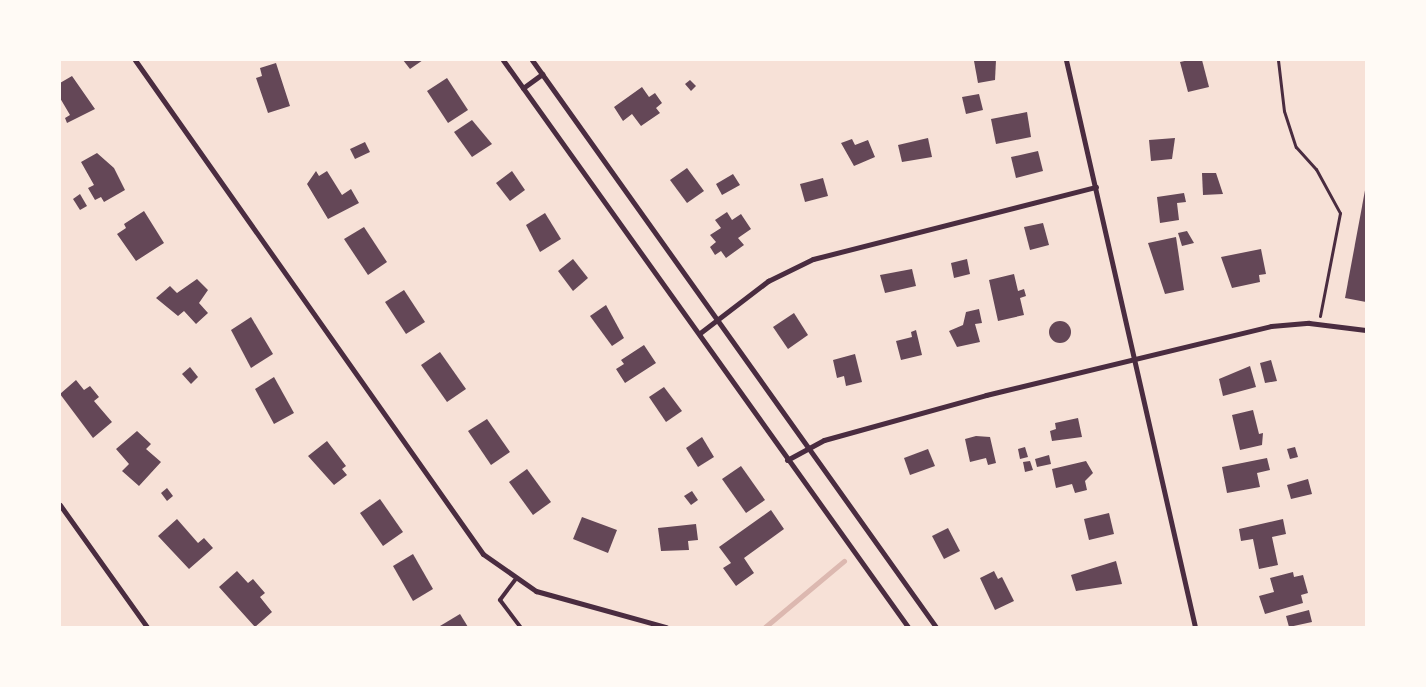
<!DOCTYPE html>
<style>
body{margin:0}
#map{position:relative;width:1426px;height:687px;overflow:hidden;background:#f7e1d7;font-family:Lato,sans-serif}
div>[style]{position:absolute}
.stream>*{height:5px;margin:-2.5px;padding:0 2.5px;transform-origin:2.5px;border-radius:2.5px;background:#dcb8b0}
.building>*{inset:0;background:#644757}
.round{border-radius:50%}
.path>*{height:3px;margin:-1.5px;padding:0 1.5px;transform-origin:1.5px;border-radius:1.5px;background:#4a2c40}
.service>*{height:4px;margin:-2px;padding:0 2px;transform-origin:2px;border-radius:2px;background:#4a2c40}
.minor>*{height:5px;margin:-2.5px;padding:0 2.5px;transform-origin:2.5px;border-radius:2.5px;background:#4a2c40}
span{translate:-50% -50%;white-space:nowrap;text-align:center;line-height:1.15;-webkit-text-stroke:4px #fffaf5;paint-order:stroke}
.frame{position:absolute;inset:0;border:61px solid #fffaf5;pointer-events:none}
</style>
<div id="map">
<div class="stream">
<div style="left:765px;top:627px;width:103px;rotate:-39.9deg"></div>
</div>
<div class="building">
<div style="clip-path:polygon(403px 60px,423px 60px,410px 69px)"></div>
<div style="clip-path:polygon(996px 60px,995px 80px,978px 83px,974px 61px)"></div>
<div style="clip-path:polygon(1189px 60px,1202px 60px,1209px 87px,1188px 92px,1180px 62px)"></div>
<div style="clip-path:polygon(276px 63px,290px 106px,268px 113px,256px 78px,262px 76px,260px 68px)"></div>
<div style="clip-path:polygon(72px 76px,95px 109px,67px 123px,65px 118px,70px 115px,60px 98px,60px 83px)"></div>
<div style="clip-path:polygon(447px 78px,468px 110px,448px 123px,427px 91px)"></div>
<div style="clip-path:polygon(690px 80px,696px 86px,691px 91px,685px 84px)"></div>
<div style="clip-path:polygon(642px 87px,649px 97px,655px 93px,662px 103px,656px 108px,660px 113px,641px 126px,632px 114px,623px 121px,614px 107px)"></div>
<div style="clip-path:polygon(979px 94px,983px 110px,966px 114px,962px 97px)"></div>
<div style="clip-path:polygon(1027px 112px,1031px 137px,996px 144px,991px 119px)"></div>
<div style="clip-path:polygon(472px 120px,492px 144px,472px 157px,454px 132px)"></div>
<div style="clip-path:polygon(928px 138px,932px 157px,902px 162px,898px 145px)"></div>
<div style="clip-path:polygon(1175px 138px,1172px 159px,1151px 161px,1149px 140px)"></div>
<div style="clip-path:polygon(852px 139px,855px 145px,868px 140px,875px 157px,854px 166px,841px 143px)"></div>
<div style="clip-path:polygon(365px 142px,370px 152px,355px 159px,350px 149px)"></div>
<div style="clip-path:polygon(1038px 151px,1043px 171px,1016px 178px,1011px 157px)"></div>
<div style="clip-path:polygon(97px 153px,114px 168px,125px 190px,104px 202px,101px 197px,95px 200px,88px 188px,94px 185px,81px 162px)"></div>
<div style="clip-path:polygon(687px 168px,704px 191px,687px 203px,670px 180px)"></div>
<div style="clip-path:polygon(316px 171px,319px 176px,327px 171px,342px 195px,351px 189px,359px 203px,328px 219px,307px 184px)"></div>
<div style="clip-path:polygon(512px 171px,525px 190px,510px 201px,496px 183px)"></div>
<div style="clip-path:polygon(1202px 173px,1216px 173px,1223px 194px,1203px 195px)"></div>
<div style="clip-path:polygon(733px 174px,740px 185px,722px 195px,716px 184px)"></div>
<div style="clip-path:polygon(823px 178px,828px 196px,805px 202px,800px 184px)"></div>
<div style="clip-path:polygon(1366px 185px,1366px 302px,1345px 298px)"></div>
<div style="clip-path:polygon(1184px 193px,1186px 202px,1177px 203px,1179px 220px,1160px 223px,1157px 197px)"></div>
<div style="clip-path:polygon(80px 194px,87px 206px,80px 210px,73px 199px)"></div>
<div style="clip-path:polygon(144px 211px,164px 243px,136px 261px,117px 234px,126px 228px,124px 224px)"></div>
<div style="clip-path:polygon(727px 212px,732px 220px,741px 214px,751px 229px,738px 238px,744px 245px,726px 258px,721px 251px,715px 255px,710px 247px,716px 242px,710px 235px,721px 228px,715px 220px)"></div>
<div style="clip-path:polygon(545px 213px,561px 239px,540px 252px,526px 225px)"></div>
<div style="clip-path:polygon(1043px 223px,1049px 245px,1030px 250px,1024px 227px)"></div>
<div style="clip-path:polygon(364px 227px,387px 262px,368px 275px,344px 239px)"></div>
<div style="clip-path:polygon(1187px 231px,1194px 243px,1182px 246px,1178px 233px)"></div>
<div style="clip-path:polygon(1176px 237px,1184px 290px,1165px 294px,1148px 243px)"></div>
<div style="clip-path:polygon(1261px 249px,1266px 274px,1259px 275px,1260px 282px,1232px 288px,1221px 257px)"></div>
<div style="clip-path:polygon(573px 259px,588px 278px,573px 291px,558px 271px)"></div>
<div style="clip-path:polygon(967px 259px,970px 274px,954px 278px,951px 263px)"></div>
<div style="clip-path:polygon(912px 269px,916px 286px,885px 293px,880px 275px)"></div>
<div style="clip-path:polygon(1014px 274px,1018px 291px,1024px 289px,1026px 296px,1020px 298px,1024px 315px,998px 321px,989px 280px)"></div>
<div style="clip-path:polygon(197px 279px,208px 290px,199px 303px,208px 313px,196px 324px,184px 311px,178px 316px,156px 298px,170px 286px,177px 293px)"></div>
<div style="clip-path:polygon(404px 290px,425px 322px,406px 334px,385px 302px)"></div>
<div style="clip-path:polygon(606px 305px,624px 338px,612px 346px,590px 316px)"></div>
<div style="clip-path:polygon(979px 309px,982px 323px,975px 324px,980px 342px,957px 347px,949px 331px,963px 325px,966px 312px)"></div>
<div style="clip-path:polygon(794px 313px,808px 335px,788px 349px,773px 327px)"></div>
<div style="clip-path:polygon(251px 317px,273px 354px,251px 368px,231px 330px)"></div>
<div class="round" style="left:1049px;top:321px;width:22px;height:22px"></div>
<div style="clip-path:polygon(916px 330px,922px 355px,901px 360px,896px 341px,912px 337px,911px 332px)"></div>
<div style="clip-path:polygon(644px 345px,656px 363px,625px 383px,616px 369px,624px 364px,621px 360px)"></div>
<div style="clip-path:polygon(440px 352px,466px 389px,447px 402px,421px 365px)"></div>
<div style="clip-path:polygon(855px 354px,862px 382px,846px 386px,844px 376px,837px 378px,833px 360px)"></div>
<div style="clip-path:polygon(1271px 360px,1277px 381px,1265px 383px,1260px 363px)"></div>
<div style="clip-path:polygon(1250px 366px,1256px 387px,1223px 396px,1219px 379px)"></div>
<div style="clip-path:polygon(190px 367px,198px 377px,191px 384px,182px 374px)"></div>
<div style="clip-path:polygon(274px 377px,294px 413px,274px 424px,255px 389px)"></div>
<div style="clip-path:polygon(76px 380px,84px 390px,90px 386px,99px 397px,94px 401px,112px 422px,93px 438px,60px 394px)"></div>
<div style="clip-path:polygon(664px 387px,682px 411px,666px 422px,649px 397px)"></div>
<div style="clip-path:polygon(1253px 410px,1259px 434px,1263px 433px,1262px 445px,1240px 450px,1232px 415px)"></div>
<div style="clip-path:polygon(1078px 418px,1082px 437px,1052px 441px,1050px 431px,1056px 429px,1055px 423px)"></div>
<div style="clip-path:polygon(487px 419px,510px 452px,491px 465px,468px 431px)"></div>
<div style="clip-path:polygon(137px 431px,151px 444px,146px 449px,161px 462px,139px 486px,122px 471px,129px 464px,116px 449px)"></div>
<div style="clip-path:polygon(976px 436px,990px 437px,996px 463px,988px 465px,986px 458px,970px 462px,965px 439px)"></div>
<div style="clip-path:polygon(702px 437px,714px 457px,698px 467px,686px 448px)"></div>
<div style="clip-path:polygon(327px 441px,346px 466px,342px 469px,347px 475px,334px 485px,308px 456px)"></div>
<div style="clip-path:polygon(1025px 447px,1028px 457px,1020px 459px,1018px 449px)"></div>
<div style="clip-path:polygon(1295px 447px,1298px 457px,1290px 459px,1287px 449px)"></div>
<div style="clip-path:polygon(928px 449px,935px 466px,910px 475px,904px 458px)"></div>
<div style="clip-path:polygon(1049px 455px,1051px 464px,1037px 467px,1035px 459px)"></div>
<div style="clip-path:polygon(1267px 458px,1270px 470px,1257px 473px,1260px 487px,1227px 493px,1222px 467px)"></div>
<div style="clip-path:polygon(1030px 461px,1033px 470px,1025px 472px,1023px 462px)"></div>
<div style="clip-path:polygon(1086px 461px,1093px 473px,1085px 481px,1087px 490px,1075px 493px,1072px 484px,1056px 488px,1052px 469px)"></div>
<div style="clip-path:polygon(741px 466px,765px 500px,746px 513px,722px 479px)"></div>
<div style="clip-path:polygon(527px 469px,551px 502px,533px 515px,509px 482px)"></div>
<div style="clip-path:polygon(1308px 479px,1312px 494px,1291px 499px,1287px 485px)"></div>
<div style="clip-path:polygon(167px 488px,173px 496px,167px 501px,161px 493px)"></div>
<div style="clip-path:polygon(692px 491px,698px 500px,691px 505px,684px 496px)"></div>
<div style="clip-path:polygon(380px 499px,403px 532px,383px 546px,360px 513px)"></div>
<div style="clip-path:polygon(771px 510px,784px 529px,744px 558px,754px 573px,736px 586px,723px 568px,731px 563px,719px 547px)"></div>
<div style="clip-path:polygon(1109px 513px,1114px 534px,1089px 540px,1084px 519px)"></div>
<div style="clip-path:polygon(582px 517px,617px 530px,608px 553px,573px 539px)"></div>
<div style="clip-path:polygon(177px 519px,198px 543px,204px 538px,213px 548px,189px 569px,158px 536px)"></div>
<div style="clip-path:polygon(1283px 519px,1286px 534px,1272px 537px,1278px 565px,1259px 569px,1253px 539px,1241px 541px,1239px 529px)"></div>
<div style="clip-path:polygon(696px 524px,698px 540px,688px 541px,689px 550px,661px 551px,658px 528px)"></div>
<div style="clip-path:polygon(948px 528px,960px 551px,944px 559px,932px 536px)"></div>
<div style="clip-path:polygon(413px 554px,433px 589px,413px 601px,393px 566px)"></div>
<div style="clip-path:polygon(1116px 561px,1122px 584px,1076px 591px,1071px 575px)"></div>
<div style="clip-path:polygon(237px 571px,248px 583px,253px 579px,265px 593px,260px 597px,272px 612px,255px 627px,219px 587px)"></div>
<div style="clip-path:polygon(994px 571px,998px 579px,1002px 577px,1014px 601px,995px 610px,980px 578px)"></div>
<div style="clip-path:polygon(1293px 572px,1294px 577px,1303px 575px,1308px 593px,1301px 595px,1303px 603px,1265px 614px,1259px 596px,1274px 592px,1270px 578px)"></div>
<div style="clip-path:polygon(1309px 610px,1312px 622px,1289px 627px,1286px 616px)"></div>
<div style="clip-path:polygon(460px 614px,468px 627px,441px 627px,440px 626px)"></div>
</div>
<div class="path">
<div style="left:1278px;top:60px;width:51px;rotate:83.3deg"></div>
<div style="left:1284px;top:111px;width:38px;rotate:72deg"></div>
<div style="left:1296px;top:147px;width:30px;rotate:48deg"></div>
<div style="left:1316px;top:169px;width:50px;rotate:61.4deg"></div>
<div style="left:1340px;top:213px;width:105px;rotate:101deg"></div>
</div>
<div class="service">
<div style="left:515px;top:580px;width:25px;rotate:127deg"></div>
<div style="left:500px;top:600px;width:34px;rotate:53deg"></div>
</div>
<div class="minor">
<div style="left:135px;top:60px;width:604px;rotate:54.84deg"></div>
<div style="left:483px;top:554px;width:65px;rotate:34.9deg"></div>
<div style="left:536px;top:591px;width:135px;rotate:15.5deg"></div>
<div style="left:503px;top:60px;width:697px;rotate:54.46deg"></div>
<div style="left:532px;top:60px;width:696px;rotate:54.53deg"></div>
<div style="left:1066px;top:60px;width:581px;rotate:77.18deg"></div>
<div style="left:523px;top:88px;width:24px;rotate:-36deg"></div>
<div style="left:700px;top:333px;width:86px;rotate:-37.4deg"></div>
<div style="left:768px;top:281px;width:50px;rotate:-26.1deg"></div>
<div style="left:813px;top:259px;width:292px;rotate:-14.3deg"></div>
<div style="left:787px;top:460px;width:42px;rotate:-28.4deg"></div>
<div style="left:824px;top:440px;width:168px;rotate:-15.5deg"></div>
<div style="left:986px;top:395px;width:293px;rotate:-13.6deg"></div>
<div style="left:1271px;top:326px;width:38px;rotate:-5deg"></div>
<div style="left:1309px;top:323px;width:57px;rotate:7deg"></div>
<div style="left:60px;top:505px;width:150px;rotate:54.5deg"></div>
</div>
<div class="frame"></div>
</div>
